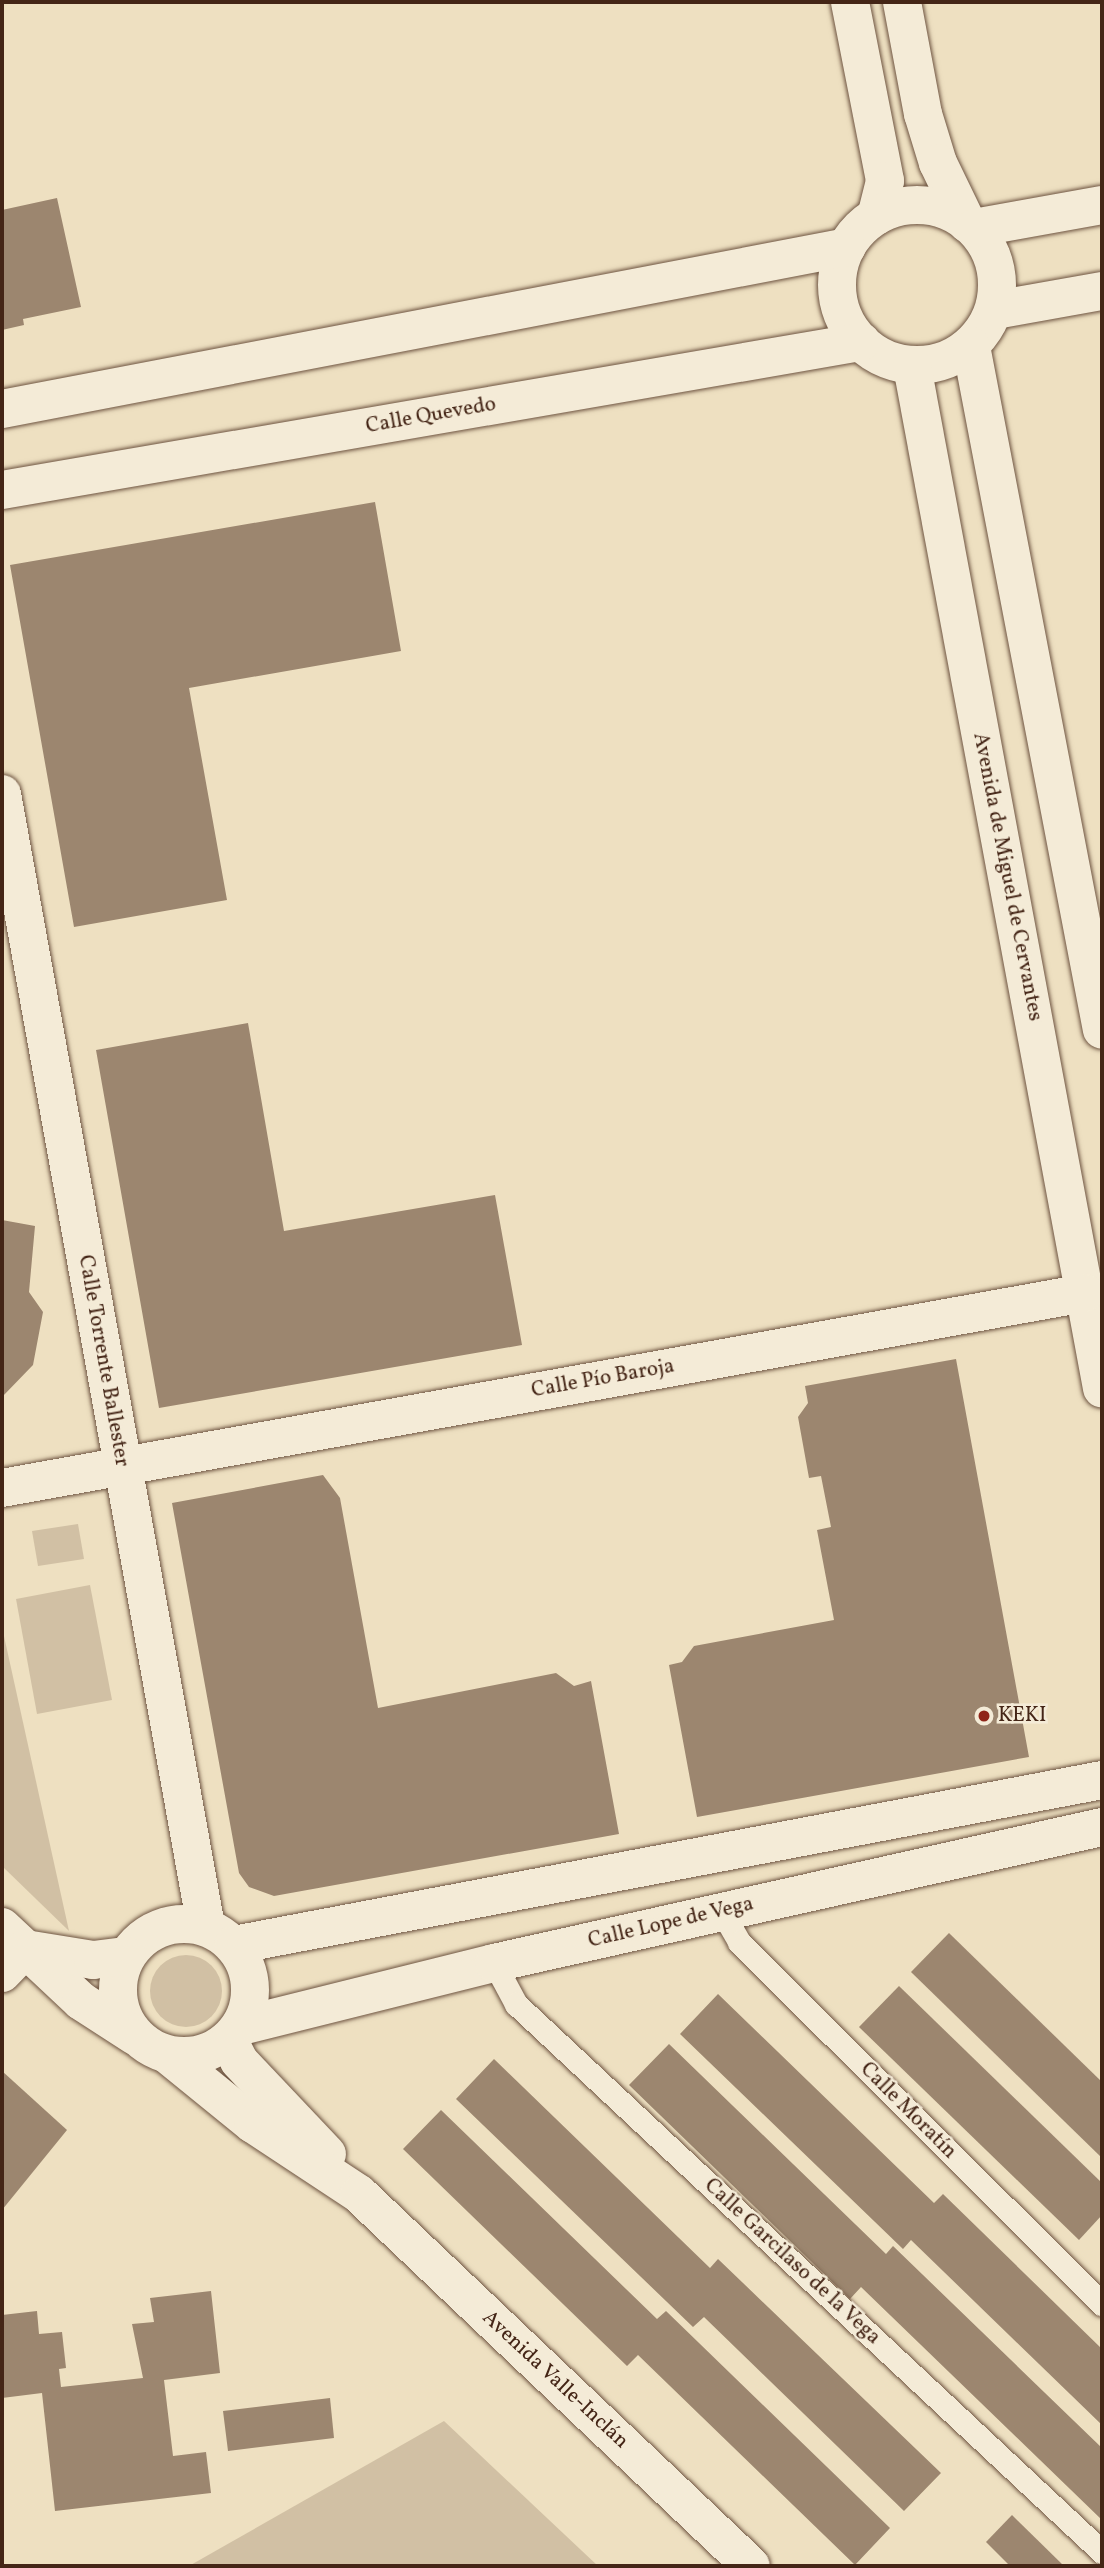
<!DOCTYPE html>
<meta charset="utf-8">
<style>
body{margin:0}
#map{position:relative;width:1104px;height:2568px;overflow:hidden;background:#eee0c1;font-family:Vollkorn,serif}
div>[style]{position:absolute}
.green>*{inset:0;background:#d1c0a4}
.round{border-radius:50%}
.building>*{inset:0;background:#9c866f}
.roads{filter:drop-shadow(0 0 2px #6e5441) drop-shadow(0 0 2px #6e5441)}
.lane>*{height:23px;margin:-11.5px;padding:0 11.5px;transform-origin:11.5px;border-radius:11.5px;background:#f4ebd7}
.street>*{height:38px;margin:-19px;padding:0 19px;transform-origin:19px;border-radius:19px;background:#f4ebd7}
.street>.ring{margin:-19px;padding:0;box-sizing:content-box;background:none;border:38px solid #f4ebd7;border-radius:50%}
.dots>*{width:19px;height:19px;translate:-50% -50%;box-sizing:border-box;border:4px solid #f4ebd7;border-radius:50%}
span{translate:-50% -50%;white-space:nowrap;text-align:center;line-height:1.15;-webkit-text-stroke:5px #f4ebd7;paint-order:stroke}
.street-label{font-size:21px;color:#442516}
.poi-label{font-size:21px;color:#442516}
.left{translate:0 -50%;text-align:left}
.frame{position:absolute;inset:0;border:4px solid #442516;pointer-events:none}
</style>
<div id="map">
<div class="green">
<div style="clip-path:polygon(78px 1524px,84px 1559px,38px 1566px,32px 1531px)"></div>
<div style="clip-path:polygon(90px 1585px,112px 1700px,37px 1714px,16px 1599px)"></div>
<div style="clip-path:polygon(2px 1627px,69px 1931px,2px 1866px)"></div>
<div class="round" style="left:150px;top:1955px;width:72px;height:72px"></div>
<div style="clip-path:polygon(444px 2421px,598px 2566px,189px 2566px)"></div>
</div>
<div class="building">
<div style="clip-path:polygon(57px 198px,81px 307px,23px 319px,24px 325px,2px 330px,2px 210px)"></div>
<div style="clip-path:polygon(375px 502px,401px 651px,189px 688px,227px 900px,74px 927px,10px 565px)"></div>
<div style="clip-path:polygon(248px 1023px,284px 1231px,495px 1195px,522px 1345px,159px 1408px,96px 1050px)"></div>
<div style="clip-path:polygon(2px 1220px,35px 1226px,29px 1292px,43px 1312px,33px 1365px,2px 1397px)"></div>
<div style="clip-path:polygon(956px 1359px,1029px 1757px,697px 1817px,669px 1665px,682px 1662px,694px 1646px,834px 1620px,817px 1530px,831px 1527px,821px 1476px,809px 1478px,798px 1417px,808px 1403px,805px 1386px)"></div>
<div style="clip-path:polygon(323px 1475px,340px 1498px,378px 1708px,556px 1673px,574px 1686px,591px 1681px,619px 1834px,274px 1896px,249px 1887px,239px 1873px,172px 1503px)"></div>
<div style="clip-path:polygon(949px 1933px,1102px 2082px,1102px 2158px,911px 1972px)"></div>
<div style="clip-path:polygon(899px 1986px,1102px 2183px,1102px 2215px,1079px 2240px,859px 2027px)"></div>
<div style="clip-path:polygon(718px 1994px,934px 2203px,943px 2194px,1102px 2349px,1102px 2425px,911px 2240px,903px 2249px,680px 2034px)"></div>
<div style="clip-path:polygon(669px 2044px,886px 2254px,893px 2246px,1102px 2448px,1102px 2520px,861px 2287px,850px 2299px,629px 2085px)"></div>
<div style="clip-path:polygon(494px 2059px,710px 2268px,718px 2259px,941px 2473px,904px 2511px,704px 2317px,693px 2327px,456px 2099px)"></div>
<div style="clip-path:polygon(2px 2071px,67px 2130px,2px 2210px)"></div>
<div style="clip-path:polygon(441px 2110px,657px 2319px,666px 2311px,890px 2528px,855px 2565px,638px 2355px,627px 2366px,403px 2149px)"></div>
<div style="clip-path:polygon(211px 2291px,220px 2373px,164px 2380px,173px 2456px,206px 2452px,211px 2493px,55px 2511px,42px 2393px,2px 2398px,2px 2315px,37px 2311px,39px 2334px,62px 2332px,66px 2368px,59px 2369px,61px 2387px,143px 2378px,132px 2324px,154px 2322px,150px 2298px)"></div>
<div style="clip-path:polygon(330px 2398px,334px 2438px,228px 2451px,223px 2411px)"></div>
<div style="clip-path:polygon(1012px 2515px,1064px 2566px,1010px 2566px,986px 2542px)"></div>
</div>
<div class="roads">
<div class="lane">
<div style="left:722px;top:1912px;width:34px;rotate:60deg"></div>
<div style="left:739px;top:1942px;width:513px;rotate:44.92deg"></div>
<div style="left:494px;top:1963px;width:47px;rotate:61.8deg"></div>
<div style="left:516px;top:2004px;width:802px;rotate:43.08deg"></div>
</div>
<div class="street">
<div style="left:850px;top:2px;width:182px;rotate:78.9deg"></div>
<div style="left:885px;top:181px;width:36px;rotate:104deg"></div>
<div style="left:902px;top:2px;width:114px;rotate:79.4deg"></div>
<div style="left:923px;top:114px;width:51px;rotate:73deg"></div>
<div style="left:938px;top:163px;width:67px;rotate:64.2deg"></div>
<div class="ring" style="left:837px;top:205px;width:122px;height:122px"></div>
<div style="left:974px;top:228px;width:130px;rotate:-10.2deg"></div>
<div style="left:995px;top:310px;width:109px;rotate:-10.1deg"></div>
<div style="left:971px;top:346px;width:696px;rotate:79.16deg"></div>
<div style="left:912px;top:366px;width:1040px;rotate:79.47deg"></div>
<div style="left:2px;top:409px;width:860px;rotate:-10.85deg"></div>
<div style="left:2px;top:490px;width:872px;rotate:-9.78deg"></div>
<div style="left:2px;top:794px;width:1151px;rotate:79.79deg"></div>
<div style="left:2px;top:1488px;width:1100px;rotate:-10.21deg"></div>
<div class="ring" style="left:118px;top:1924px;width:94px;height:94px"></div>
<div style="left:2px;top:1927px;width:108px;rotate:43.1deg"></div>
<div style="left:81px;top:2001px;width:64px;rotate:32.9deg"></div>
<div style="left:234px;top:1945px;width:884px;rotate:-10.76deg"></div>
<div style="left:25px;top:1949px;width:69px;rotate:9.2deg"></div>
<div style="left:93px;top:1960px;width:34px;rotate:-7deg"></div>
<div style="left:2px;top:1973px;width:33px;rotate:-46deg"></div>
<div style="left:241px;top:2026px;width:261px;rotate:-14deg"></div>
<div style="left:494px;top:1963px;width:623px;rotate:-12.61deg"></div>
<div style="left:229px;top:2041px;width:22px;rotate:63deg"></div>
<div style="left:239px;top:2061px;width:128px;rotate:46.6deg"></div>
<div style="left:168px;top:2055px;width:109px;rotate:39.1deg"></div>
<div style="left:253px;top:2124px;width:127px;rotate:33.4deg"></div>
<div style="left:359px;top:2194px;width:540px;rotate:43.5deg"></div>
</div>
</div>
<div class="dots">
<div style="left:984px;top:1716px;background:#8f2418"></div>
</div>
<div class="street-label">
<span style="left:431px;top:416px;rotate:-10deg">Calle Quevedo</span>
<span style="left:1007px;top:877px;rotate:79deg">Avenida de Miguel de Cervantes</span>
<span style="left:103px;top:1361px;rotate:80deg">Calle Torrente Ballester</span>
<span style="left:603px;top:1379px;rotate:-10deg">Calle Pío Baroja</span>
<span style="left:671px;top:1923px;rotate:-13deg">Calle Lope de Vega</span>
<span style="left:908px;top:2111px;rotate:45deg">Calle Moratín</span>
<span style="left:792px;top:2262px;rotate:43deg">Calle Garcilaso de la Vega</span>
<span style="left:555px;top:2380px;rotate:43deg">Avenida Valle-Inclán</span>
</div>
<div class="poi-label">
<span class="left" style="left:998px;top:1716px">KEKI</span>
</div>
<div class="frame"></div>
</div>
